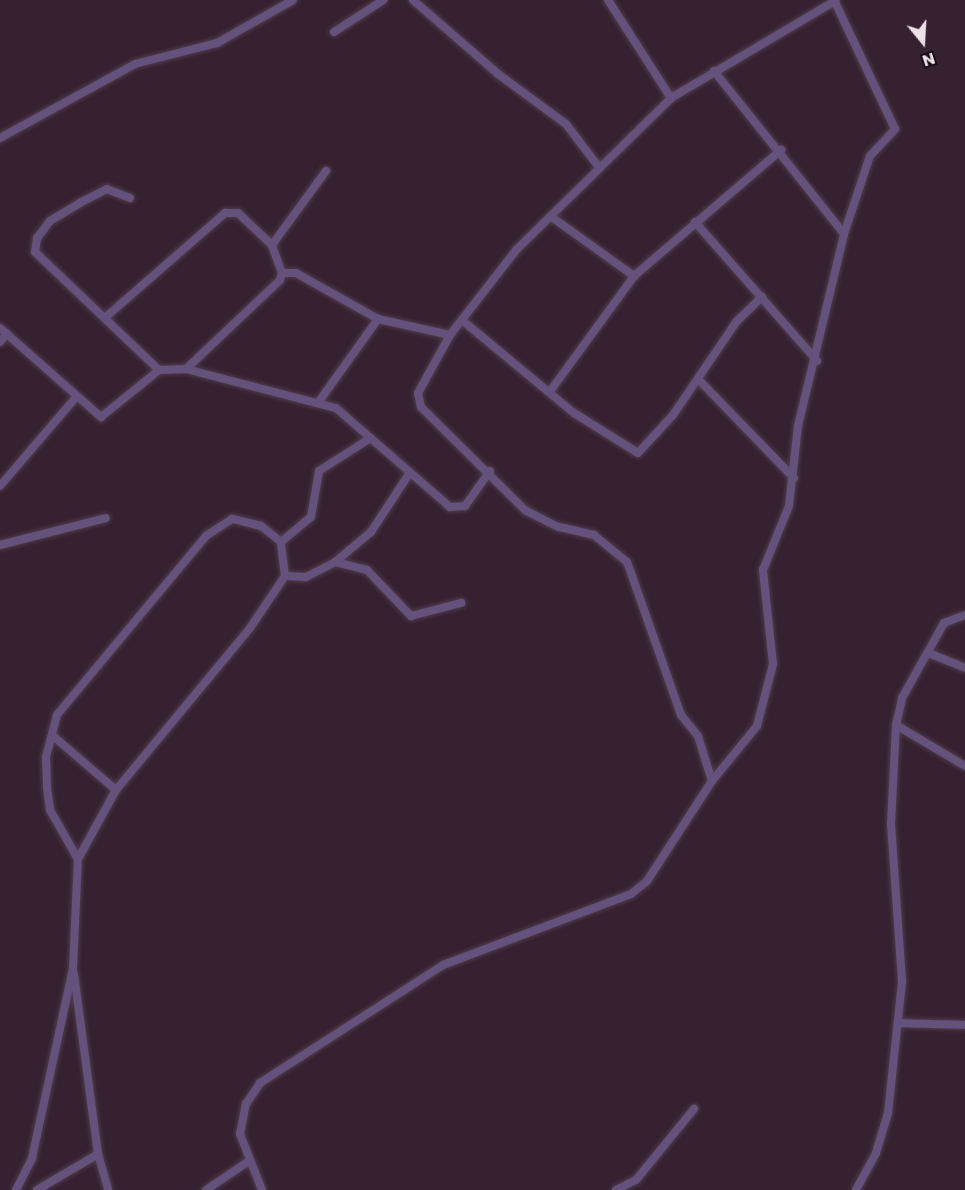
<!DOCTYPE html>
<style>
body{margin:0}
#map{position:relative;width:965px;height:1190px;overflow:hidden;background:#352130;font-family:Poppins,sans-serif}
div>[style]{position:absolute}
.roads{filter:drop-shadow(0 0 2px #4f3c4a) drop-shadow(0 0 2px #4f3c4a)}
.street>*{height:8px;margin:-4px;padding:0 4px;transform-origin:4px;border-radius:4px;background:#64517c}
span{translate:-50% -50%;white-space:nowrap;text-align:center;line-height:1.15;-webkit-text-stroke:4.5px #170e15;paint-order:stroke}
.north{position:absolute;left:893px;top:12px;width:60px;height:60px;-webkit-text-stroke:4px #170e15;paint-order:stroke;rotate:162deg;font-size:16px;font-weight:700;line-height:24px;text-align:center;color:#eee1ea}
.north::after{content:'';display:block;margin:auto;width:21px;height:27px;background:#eee1ea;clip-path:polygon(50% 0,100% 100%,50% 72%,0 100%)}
</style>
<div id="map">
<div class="roads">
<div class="street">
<div style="left:413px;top:0;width:113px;rotate:41deg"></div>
<div style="left:498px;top:74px;width:84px;rotate:36.3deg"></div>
<div style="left:566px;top:124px;width:53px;rotate:52.7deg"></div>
<div style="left:608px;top:0;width:117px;rotate:57.3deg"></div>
<div style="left:334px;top:32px;width:59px;rotate:-33.1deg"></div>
<div style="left:714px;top:71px;width:208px;rotate:51.4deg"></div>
<div style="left:0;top:138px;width:154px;rotate:-28.7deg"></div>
<div style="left:135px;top:64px;width:85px;rotate:-14.4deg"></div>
<div style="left:217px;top:43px;width:87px;rotate:-29.5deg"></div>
<div style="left:130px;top:198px;width:25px;rotate:-159deg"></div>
<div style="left:107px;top:189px;width:30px;rotate:153deg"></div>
<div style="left:80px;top:203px;width:35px;rotate:149deg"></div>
<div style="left:50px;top:221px;width:21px;rotate:127deg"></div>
<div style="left:37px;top:238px;width:14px;rotate:98deg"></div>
<div style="left:35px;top:252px;width:171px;rotate:43.6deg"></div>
<div style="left:553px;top:218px;width:100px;rotate:35.6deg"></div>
<div style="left:695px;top:222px;width:185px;rotate:48.7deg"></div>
<div style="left:282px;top:273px;width:30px;rotate:-110deg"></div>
<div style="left:272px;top:245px;width:92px;rotate:-53.9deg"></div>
<div style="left:107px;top:316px;width:157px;rotate:-41.1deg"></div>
<div style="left:225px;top:213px;width:13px"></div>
<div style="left:238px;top:213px;width:47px;rotate:43.3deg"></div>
<div style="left:463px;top:321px;width:144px;rotate:39.7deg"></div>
<div style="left:574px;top:413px;width:75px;rotate:32deg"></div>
<div style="left:638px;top:453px;width:52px;rotate:-47.4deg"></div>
<div style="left:673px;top:415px;width:114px;rotate:-55.8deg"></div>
<div style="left:737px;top:321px;width:35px;rotate:-44deg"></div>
<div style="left:0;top:328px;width:135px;rotate:41.4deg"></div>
<div style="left:101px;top:417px;width:75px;rotate:-39deg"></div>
<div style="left:159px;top:370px;width:27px;rotate:-2deg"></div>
<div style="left:186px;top:369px;width:155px;rotate:14.6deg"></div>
<div style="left:336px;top:408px;width:151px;rotate:41deg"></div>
<div style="left:450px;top:507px;width:15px;rotate:-4deg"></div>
<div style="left:465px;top:506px;width:43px;rotate:-54.5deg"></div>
<div style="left:0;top:342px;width:11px;rotate:-49deg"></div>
<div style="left:186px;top:369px;width:129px;rotate:-43.4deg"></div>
<div style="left:280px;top:280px;width:7px;rotate:-74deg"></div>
<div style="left:282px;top:273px;width:14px"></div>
<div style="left:296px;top:273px;width:94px;rotate:29.3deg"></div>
<div style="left:378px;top:319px;width:74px;rotate:12.5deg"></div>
<div style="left:698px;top:379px;width:138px;rotate:45.9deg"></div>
<div style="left:551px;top:390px;width:141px;rotate:-53.9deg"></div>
<div style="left:634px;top:276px;width:194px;rotate:-40.6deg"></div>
<div style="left:320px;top:400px;width:100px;rotate:-54.4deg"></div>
<div style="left:0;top:486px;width:117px;rotate:-49.5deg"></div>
<div style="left:281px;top:542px;width:39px;rotate:-40deg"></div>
<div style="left:311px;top:517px;width:47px;rotate:-80.1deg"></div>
<div style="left:319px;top:471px;width:59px;rotate:-32.6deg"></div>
<div style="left:0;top:545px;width:109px;rotate:-14.3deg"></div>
<div style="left:335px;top:562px;width:33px;rotate:14deg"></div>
<div style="left:367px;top:570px;width:64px;rotate:46.3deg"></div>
<div style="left:411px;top:616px;width:52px;rotate:-14.6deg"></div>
<div style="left:285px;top:576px;width:21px;rotate:3deg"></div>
<div style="left:306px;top:577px;width:33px;rotate:-27deg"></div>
<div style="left:335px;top:562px;width:47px;rotate:-39.8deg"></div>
<div style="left:371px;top:532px;width:69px;rotate:-56.8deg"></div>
<div style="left:931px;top:654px;width:37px;rotate:22deg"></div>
<div style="left:896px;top:725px;width:80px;rotate:30.7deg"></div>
<div style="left:52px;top:735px;width:84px;rotate:40.7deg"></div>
<div style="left:116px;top:790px;width:210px;rotate:-50.4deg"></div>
<div style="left:250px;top:628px;width:63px;rotate:-56.1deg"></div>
<div style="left:285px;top:576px;width:34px;rotate:-97deg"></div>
<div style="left:281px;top:542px;width:26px;rotate:-141deg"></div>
<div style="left:261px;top:526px;width:30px;rotate:-166deg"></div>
<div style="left:232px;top:519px;width:31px;rotate:147deg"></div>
<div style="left:206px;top:536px;width:233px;rotate:129.8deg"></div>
<div style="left:57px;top:715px;width:43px;rotate:104.7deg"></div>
<div style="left:46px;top:757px;width:31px;rotate:88deg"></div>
<div style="left:47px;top:788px;width:22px;rotate:82deg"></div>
<div style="left:50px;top:810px;width:56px;rotate:60.3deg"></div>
<div style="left:712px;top:781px;width:47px;rotate:-107.3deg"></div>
<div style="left:698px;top:736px;width:27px;rotate:-129deg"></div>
<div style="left:681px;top:715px;width:162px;rotate:-109.4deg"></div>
<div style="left:627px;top:562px;width:43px;rotate:-140.7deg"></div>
<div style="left:594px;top:535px;width:37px;rotate:-167deg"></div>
<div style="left:558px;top:527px;width:36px;rotate:-153deg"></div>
<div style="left:526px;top:511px;width:148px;rotate:-135.3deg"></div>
<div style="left:421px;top:407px;width:14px;rotate:-102deg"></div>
<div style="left:418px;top:393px;width:66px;rotate:-61.1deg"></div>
<div style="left:450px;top:335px;width:109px;rotate:-52.1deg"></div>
<div style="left:517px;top:249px;width:216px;rotate:-44.4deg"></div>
<div style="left:671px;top:98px;width:191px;rotate:-30.6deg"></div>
<div style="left:74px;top:974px;width:182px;rotate:82.4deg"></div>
<div style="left:98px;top:1154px;width:37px;rotate:74deg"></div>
<div style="left:898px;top:1023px;width:67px;rotate:1.7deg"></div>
<div style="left:16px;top:1190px;width:36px;rotate:-63deg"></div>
<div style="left:32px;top:1158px;width:194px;rotate:-77.8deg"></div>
<div style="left:73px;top:968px;width:109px;rotate:-87.4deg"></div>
<div style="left:78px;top:859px;width:79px;rotate:-61.2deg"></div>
<div style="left:37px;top:1190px;width:71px;rotate:-30.5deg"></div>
<div style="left:206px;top:1190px;width:52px;rotate:-34deg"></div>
<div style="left:262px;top:1190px;width:60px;rotate:-111.4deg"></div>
<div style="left:240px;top:1134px;width:31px;rotate:-79deg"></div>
<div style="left:246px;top:1104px;width:25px;rotate:-56deg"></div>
<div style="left:260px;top:1083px;width:218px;rotate:-32.8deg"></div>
<div style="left:443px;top:965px;width:201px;rotate:-20.7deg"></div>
<div style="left:631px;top:894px;width:21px;rotate:-39deg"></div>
<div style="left:647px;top:881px;width:119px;rotate:-57deg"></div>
<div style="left:712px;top:781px;width:71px;rotate:-50.7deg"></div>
<div style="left:757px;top:726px;width:64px;rotate:-75.5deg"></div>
<div style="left:773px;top:664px;width:95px;rotate:-96.1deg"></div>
<div style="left:763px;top:570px;width:69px;rotate:-67.9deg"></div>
<div style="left:789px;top:506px;width:81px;rotate:-83.6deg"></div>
<div style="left:798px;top:426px;width:197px;rotate:-76.5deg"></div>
<div style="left:844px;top:234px;width:82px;rotate:-71.6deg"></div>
<div style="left:870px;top:156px;width:37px;rotate:-47deg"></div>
<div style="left:895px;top:129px;width:143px;rotate:-115.3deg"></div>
<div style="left:616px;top:1190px;width:22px;rotate:-27deg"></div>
<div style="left:636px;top:1180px;width:92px;rotate:-50.8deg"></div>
<div style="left:856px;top:1190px;width:42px;rotate:-61.6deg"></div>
<div style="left:876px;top:1153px;width:42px;rotate:-73.3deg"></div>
<div style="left:888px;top:1113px;width:133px;rotate:-83.9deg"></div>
<div style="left:902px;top:981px;width:157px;rotate:-94deg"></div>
<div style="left:891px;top:824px;width:99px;rotate:-87.1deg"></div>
<div style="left:896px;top:725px;width:28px;rotate:-77deg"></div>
<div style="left:902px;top:698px;width:86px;rotate:-60.8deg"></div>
<div style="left:944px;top:623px;width:22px;rotate:-21deg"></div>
</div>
</div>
<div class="north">N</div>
</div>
